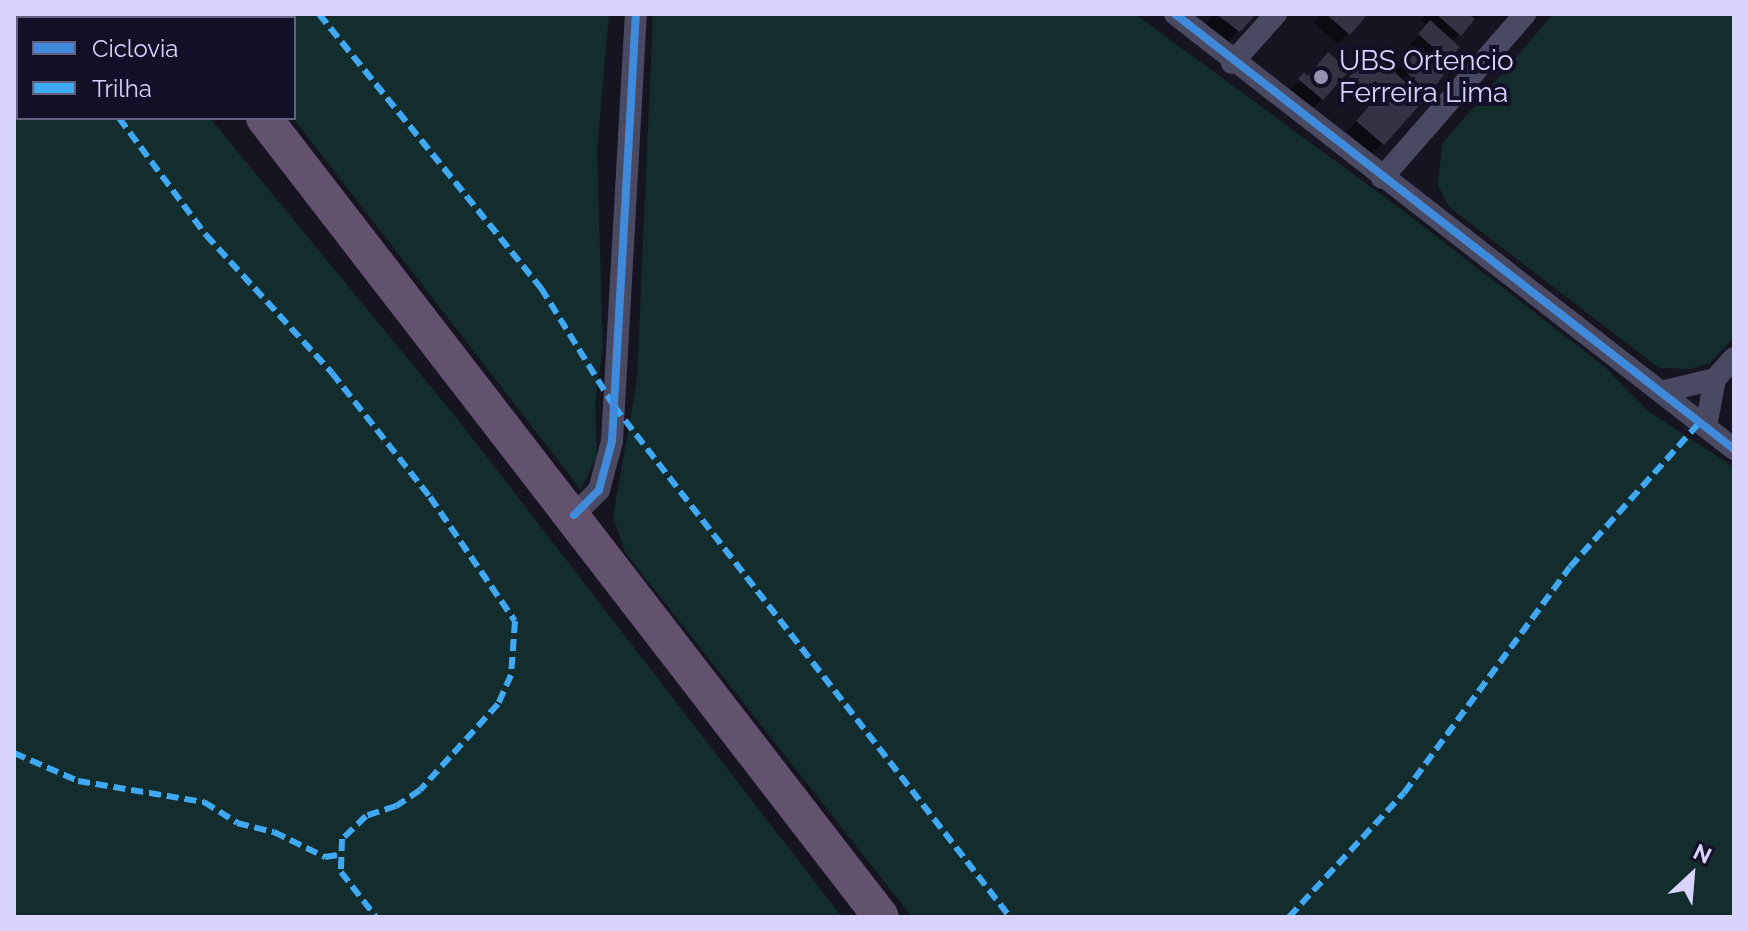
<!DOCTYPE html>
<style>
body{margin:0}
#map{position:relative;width:1748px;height:931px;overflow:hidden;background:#161421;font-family:Raleway,sans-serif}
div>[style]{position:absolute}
.green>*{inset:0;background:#132c2d}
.shadow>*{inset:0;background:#0007}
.building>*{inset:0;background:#343243}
.minor>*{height:22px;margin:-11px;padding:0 11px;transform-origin:11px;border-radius:11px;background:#4a4962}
.trunk>*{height:36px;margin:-18px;padding:0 18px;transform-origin:18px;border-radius:18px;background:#62526e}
.quiet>*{height:6px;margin-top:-3px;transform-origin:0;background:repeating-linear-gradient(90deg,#3fa9f5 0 12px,transparent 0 18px)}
.cycleway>*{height:8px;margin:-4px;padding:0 4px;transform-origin:4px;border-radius:4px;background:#408adc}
.dots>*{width:22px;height:22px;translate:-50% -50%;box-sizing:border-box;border:4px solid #130f26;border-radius:50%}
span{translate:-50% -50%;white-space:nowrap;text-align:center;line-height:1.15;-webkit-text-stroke:8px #130f26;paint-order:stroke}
.poi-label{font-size:28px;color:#d9d4ff}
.left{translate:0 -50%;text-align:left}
.frame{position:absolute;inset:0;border:16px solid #d9d4ff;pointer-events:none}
.legend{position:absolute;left:16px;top:16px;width:280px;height:104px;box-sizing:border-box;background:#130f26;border:2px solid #625e7d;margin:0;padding:10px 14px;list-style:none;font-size:24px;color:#d9d4ff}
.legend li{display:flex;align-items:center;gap:16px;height:40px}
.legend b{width:40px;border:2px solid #625e7d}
.north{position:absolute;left:1652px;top:835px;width:80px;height:80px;-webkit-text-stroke:6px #130f26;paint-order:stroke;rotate:26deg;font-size:22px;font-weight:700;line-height:32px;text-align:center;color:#d9d4ff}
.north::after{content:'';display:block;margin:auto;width:28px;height:36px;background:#d9d4ff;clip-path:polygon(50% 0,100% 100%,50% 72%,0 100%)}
</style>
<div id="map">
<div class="green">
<div style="clip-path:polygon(14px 14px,133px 14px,136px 18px,18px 18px,18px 118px,210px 118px,459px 421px,842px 917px,14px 917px)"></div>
<div style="clip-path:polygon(212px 14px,609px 14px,597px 151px,603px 347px,595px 404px,597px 455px,581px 490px,293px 118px,294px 18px)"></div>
<div style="clip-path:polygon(653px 14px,1135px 14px,1409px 215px,1606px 368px,1648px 411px,1729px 464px,1734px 468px,1734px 917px,912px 917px,625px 552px,613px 516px,637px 380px)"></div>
<div style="clip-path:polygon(1553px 14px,1734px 14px,1734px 337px,1710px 363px,1691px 369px,1659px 368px,1449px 207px,1438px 185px,1442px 144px)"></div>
</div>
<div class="shadow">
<div style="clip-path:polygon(1214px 14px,1253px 14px,1228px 42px,1205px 24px)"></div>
<div style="clip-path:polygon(1321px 14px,1365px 14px,1338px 44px,1313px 22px)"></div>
<div style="clip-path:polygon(1426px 14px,1481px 14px,1452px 42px,1428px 91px,1372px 154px,1347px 132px,1375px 100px,1363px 90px,1353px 101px,1340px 89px,1360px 65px,1401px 81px,1396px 71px,1415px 51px,1409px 46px,1427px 26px,1421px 20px)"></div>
<div style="clip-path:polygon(1304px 75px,1322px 99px,1311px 110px,1289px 90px)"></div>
</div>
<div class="building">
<div style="clip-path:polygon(1216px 14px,1256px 14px,1240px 32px)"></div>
<div style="clip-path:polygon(1326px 14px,1368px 14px,1350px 35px)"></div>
<div style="clip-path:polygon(1436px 14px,1469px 14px,1475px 19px,1461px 36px)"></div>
<div style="clip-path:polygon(1430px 20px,1460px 47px,1448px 61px,1418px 34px)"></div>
<div style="clip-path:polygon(1414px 49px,1444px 75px,1429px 93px,1407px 73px,1413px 66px,1405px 59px)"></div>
<div style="clip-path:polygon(1328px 52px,1349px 71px,1323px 100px,1298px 79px,1304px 72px,1308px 76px)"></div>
<div style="clip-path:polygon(1371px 52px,1425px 99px,1384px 145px,1356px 121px,1384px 89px,1375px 81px,1365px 91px,1349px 77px)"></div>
</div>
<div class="minor">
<div style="left:1175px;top:14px;width:708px;rotate:37.89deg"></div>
<div style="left:1232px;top:63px;width:66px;rotate:-48.1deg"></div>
<div style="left:1382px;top:178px;width:218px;rotate:-48.9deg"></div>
<div style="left:1661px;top:392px;width:56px;rotate:-13.5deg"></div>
<div style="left:1715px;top:379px;width:28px;rotate:-48deg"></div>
<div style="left:1706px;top:426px;width:48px;rotate:-79.2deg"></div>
<div style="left:574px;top:515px;width:35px;rotate:-45deg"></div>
<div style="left:599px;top:490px;width:51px;rotate:-75.1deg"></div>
<div style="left:612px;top:441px;width:428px;rotate:-86.8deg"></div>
</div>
<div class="trunk">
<div style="left:183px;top:14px;width:5px;rotate:53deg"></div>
<div style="left:264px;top:118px;width:1009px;rotate:52.32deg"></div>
</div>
<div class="quiet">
<div style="left:40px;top:14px;width:5px;rotate:53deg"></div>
<div style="left:319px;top:14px;width:353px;rotate:51deg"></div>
<div style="left:541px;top:288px;width:139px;rotate:58.3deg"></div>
<div style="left:614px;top:406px;width:646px;rotate:52.23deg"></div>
<div style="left:119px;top:118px;width:146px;rotate:53.4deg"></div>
<div style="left:206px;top:235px;width:187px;rotate:47.6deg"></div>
<div style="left:332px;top:373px;width:158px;rotate:51.7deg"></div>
<div style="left:430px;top:497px;width:150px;rotate:55.6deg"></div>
<div style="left:515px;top:621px;width:54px;rotate:94.2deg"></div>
<div style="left:511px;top:675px;width:32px;rotate:114deg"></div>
<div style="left:498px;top:704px;width:116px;rotate:132.2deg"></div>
<div style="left:420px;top:790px;width:29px;rotate:146deg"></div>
<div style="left:396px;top:806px;width:32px;rotate:162deg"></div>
<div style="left:366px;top:816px;width:33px;rotate:136deg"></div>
<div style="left:342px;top:839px;width:33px;rotate:92deg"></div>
<div style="left:341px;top:872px;width:57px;rotate:52.1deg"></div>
<div style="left:14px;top:753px;width:70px;rotate:23.6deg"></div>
<div style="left:78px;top:781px;width:128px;rotate:9.5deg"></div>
<div style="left:204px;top:802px;width:39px;rotate:32deg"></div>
<div style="left:237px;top:823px;width:38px;rotate:14deg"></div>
<div style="left:274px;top:832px;width:57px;rotate:26.1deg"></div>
<div style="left:325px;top:857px;width:13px;rotate:-9deg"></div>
<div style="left:1289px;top:917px;width:169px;rotate:-47.2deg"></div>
<div style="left:1404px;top:793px;width:280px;rotate:-53.7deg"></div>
<div style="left:1570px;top:567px;width:195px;rotate:-48.1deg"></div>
</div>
<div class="cycleway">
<div style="left:1175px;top:14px;width:708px;rotate:37.89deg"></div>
<div style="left:574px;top:515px;width:35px;rotate:-45deg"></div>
<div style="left:599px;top:490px;width:51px;rotate:-75.1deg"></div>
<div style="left:612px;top:441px;width:428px;rotate:-86.8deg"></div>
</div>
<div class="dots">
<div style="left:1321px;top:77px;background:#9591b1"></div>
</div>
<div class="poi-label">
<span class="left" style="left:1339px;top:77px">UBS Ortencio<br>Ferreira Lima</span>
</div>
<div class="frame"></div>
<ul class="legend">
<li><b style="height:10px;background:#408adc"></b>Ciclovia</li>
<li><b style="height:10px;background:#3fa9f5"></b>Trilha</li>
</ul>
<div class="north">N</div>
</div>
